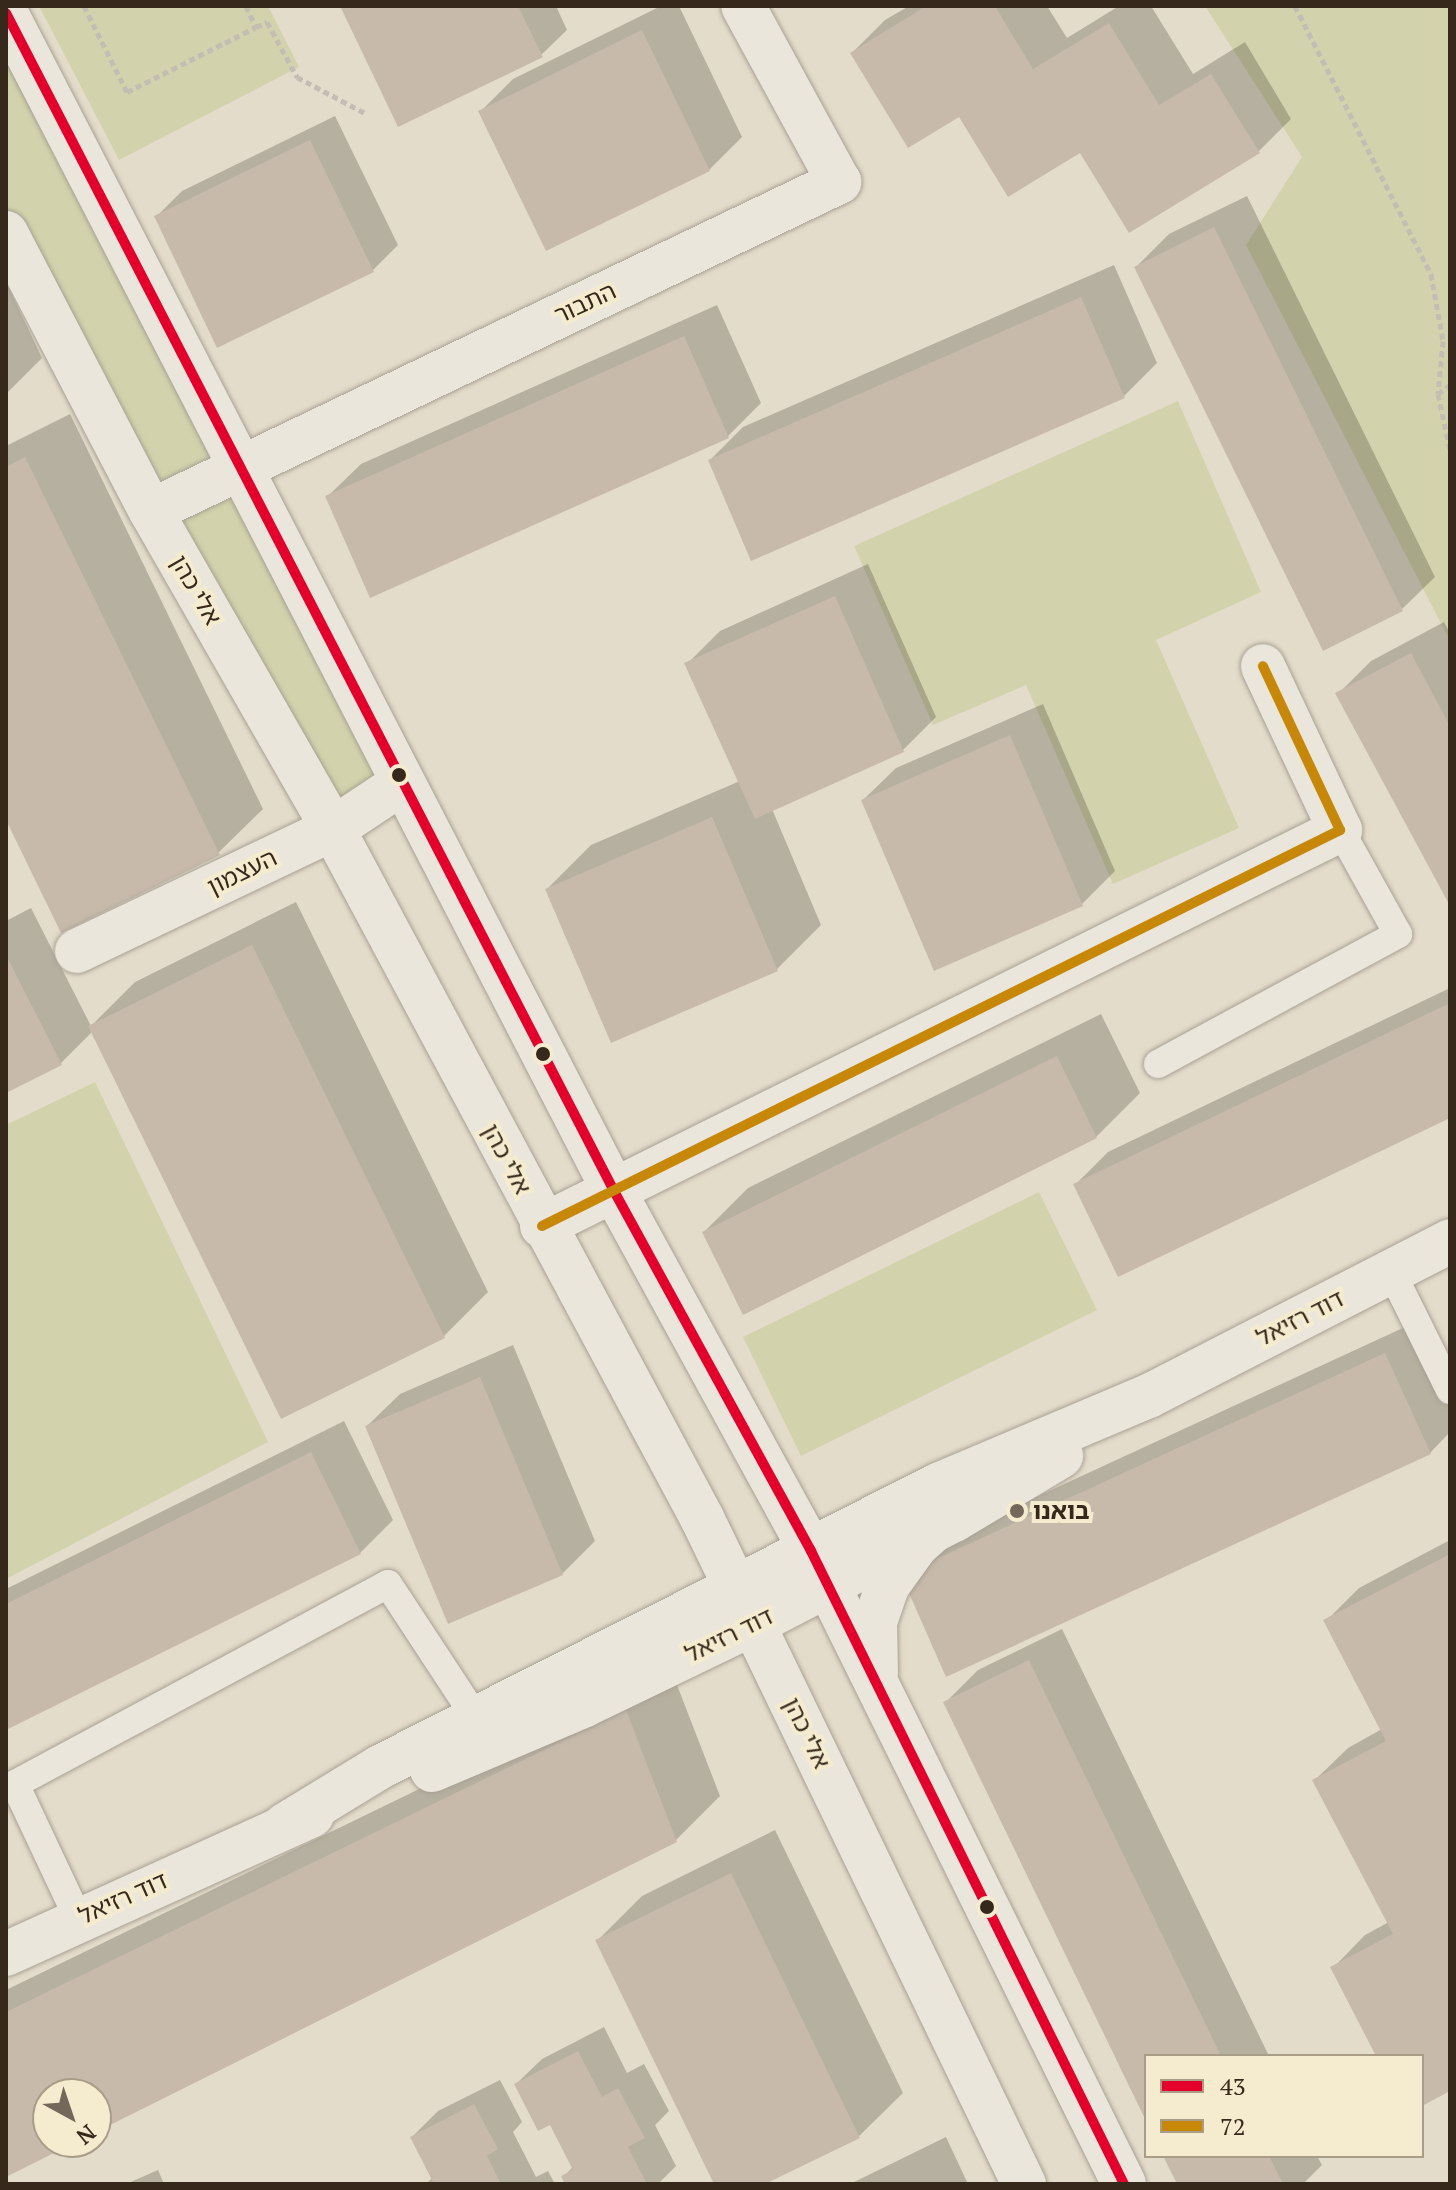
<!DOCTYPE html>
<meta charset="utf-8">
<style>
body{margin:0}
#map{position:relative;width:1456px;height:2190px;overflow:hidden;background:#e4dcca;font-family:"PT Serif","Noto Sans Hebrew",serif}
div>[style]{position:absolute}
.green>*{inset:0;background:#d2d3ac}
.shadow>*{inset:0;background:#0003}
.building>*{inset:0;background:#c7baab}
.path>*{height:5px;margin-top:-2.5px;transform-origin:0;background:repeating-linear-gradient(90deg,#c3bdb3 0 6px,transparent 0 10px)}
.roads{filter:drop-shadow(0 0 2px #a8a194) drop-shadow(0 0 2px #a8a194)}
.service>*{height:28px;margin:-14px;padding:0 14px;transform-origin:14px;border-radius:14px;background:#ebe6dc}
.minor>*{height:44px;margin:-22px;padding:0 22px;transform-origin:22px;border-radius:22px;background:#ebe6dc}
.tertiary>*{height:44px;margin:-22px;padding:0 22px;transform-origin:22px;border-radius:22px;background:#ebe6dc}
.bus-1>*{height:10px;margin:-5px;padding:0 5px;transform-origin:5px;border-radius:5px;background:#e4002b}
.bus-2>*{height:10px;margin:-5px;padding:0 5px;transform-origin:5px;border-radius:5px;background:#c78707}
.dots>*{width:22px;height:22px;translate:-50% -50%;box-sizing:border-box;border:4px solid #f5ebce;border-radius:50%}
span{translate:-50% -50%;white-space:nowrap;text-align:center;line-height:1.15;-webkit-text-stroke:8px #f5ebce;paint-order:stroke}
.street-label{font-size:24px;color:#36291c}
.poi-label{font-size:24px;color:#36291c;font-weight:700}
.left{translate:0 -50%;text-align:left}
.frame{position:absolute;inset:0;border:8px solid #36291c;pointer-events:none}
.legend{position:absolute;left:1144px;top:2054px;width:280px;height:104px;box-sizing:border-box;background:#f5ebce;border:2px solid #a99d87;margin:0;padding:10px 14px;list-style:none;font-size:24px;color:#36291c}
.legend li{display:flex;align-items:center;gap:16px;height:40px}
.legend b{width:40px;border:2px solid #a99d87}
.north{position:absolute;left:32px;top:2078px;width:80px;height:80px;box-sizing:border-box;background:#f5ebce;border:2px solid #a99d87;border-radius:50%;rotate:140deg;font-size:22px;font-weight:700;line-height:32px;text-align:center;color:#36291c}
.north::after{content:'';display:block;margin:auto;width:28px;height:36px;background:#736859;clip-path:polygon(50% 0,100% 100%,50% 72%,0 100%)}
</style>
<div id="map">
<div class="green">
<div style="clip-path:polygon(39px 6px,268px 6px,299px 67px,119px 160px)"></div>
<div style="clip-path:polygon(1205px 6px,1450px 6px,1450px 641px,1246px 245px,1302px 157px)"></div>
<div style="clip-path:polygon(6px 13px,402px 783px,333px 828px,6px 233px)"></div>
<div style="clip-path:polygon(1178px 401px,1261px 592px,1156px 640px,1239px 828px,1113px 884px,1026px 685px,933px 725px,854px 546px)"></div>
<div style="clip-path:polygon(95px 1082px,268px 1442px,6px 1579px,6px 1125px)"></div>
<div style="clip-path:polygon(1039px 1192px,1097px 1310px,801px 1456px,743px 1337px)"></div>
</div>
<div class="shadow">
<div style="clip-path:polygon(342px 6px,556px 6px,567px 30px,541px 55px)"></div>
<div style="clip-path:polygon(661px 6px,679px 6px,742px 137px,709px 170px,480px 112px,513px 79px)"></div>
<div style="clip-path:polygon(909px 6px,1047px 6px,1067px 38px,1119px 6px,1151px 6px,1193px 74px,1245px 42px,1291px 119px,1258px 152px,1081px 150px,960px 114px,852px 53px,885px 20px)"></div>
<div style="clip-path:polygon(335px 116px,398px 245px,373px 270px,156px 217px,182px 191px)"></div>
<div style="clip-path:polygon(1247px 196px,1435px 577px,1402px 609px,1136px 267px,1169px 234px)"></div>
<div style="clip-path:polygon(1114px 265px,1157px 363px,1124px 396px,710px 460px,743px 427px)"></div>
<div style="clip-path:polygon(6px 282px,42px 358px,6px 394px)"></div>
<div style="clip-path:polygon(717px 305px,761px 403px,728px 436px,328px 496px,361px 464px)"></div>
<div style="clip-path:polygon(70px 414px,263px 809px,218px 853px,6px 816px,6px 446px)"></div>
<div style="clip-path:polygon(868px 564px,936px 717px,903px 750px,772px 809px,821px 925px,777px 969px,547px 889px,591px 845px,740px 781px,687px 664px,720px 631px)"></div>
<div style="clip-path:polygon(1444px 622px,1450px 633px,1450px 902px,1338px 694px,1371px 661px)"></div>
<div style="clip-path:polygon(1043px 704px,1115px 871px,1082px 904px,863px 800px,896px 768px)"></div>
<div style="clip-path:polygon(296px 902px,488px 1292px,444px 1336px,93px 1031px,61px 1063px,6px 1091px,6px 921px,31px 908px,91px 1026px,135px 982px)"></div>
<div style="clip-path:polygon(1450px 988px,1450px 1115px,1076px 1184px,1108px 1152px)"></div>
<div style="clip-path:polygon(1101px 1014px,1140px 1093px,1096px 1137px,704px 1232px,748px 1188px)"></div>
<div style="clip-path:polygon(1418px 1321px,1450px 1392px,1450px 1432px,1430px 1453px,903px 1576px,936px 1543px)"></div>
<div style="clip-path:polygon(513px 1345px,595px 1541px,562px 1574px,367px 1426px,400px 1394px)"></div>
<div style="clip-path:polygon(344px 1421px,393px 1520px,360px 1553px,6px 1728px,6px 1589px)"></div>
<div style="clip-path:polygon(1450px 1540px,1450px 2089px,1422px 2104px,1422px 2056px,1379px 2056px,1333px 1968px,1365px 1935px,1389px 1922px,1315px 1780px,1348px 1748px,1382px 1729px,1326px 1621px,1359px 1588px)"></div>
<div style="clip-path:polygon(1062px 1629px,1269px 2056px,1146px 2056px,1146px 2116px,946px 1702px,978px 1670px)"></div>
<div style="clip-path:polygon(670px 1667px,720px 1796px,676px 1840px,96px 2130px,96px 2094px,48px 2094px,48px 2142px,72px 2142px,6px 2175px,6px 1990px)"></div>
<div style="clip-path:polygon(775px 1830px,903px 2093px,858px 2137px,761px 2184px,716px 2184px,598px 1940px,642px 1896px)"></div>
<div style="clip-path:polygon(604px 2027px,627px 2073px,644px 2064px,669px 2111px,655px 2125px,676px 2166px,658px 2184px,567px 2184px,563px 2177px,574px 2166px,550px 2122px,516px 2084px,542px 2059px)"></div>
<div style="clip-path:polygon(500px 2080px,522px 2122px,513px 2132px,536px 2177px,548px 2171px,555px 2184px,426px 2184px,433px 2177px,412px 2137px,438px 2111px)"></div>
<div style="clip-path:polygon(946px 2137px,968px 2184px,850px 2184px)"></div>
<div style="clip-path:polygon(1165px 2156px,1317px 2156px,1322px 2165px,1303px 2184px,1179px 2184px)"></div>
<div style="clip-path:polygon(158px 2170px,164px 2184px,126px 2184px)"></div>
</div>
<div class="building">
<div style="clip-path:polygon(340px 6px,518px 6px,543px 57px,398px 127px)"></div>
<div style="clip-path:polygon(926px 6px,995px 6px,1033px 69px,1109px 23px,1159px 105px,1211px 74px,1260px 153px,1129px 233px,1080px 153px,1008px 197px,959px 117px,908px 148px,850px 53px)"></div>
<div style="clip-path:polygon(642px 30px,710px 171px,546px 251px,478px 111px)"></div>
<div style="clip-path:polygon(310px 140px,374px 272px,217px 348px,154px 216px)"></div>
<div style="clip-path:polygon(1214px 227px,1403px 611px,1323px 651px,1134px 267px)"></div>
<div style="clip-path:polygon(1081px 297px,1125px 398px,751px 561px,708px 460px)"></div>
<div style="clip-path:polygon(684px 336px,729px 438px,370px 598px,325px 496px)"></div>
<div style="clip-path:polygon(25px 457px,220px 855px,61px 933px,6px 820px,6px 467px)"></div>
<div style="clip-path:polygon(835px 596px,904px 752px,755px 819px,684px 663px)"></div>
<div style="clip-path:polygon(1411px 653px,1450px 726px,1450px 906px,1335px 693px)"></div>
<div style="clip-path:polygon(1010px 735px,1083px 906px,934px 971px,861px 800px)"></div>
<div style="clip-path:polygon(712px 817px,778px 971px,611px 1043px,545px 889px)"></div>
<div style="clip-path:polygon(252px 945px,445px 1338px,281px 1419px,88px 1026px)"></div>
<div style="clip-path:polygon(6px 955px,62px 1065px,6px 1093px)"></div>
<div style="clip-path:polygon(1450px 1003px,1450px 1118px,1118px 1277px,1073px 1184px)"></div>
<div style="clip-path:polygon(1057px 1056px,1097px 1138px,743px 1315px,702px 1232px)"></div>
<div style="clip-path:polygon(1385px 1353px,1431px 1454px,946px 1677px,901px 1575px)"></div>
<div style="clip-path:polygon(480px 1377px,563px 1575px,448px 1624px,365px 1426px)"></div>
<div style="clip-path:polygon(311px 1452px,361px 1554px,6px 1730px,6px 1604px)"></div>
<div style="clip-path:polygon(1450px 1554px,1450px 2091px,1422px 2106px,1422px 2056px,1376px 2056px,1330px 1967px,1393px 1934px,1312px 1780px,1386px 1741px,1323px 1620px)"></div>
<div style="clip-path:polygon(1029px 1660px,1221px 2056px,1146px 2056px,1146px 2121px,943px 1702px)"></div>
<div style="clip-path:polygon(626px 1710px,677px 1842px,96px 2132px,96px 2094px,48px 2094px,48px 2142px,76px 2142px,6px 2177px,6px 2012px)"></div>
<div style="clip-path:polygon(731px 1873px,860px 2138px,765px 2184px,714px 2184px,595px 1940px)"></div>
<div style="clip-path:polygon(578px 2051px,602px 2097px,618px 2088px,645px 2138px,628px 2147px,647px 2184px,565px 2184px,561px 2176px,573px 2170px,550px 2125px,538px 2131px,514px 2084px)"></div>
<div style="clip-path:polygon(474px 2104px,498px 2149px,487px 2156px,501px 2184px,434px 2184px,410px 2137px)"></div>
<div style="clip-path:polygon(1163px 2156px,1269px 2156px,1283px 2184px,1177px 2184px)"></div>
</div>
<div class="path">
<div style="left:84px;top:6px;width:96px;rotate:63.4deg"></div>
<div style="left:127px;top:92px;width:144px;rotate:-26.7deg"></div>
<div style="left:246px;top:6px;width:23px;rotate:65deg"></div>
<div style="left:256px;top:27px;width:12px;rotate:-24deg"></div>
<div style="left:267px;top:22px;width:63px;rotate:61.4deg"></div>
<div style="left:297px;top:77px;width:79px;rotate:27.9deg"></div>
<div style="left:1295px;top:6px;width:301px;rotate:63.1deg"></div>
<div style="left:1431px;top:274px;width:68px;rotate:79.8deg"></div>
<div style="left:1443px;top:341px;width:53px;rotate:95.4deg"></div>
<div style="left:1438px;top:394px;width:57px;rotate:77.9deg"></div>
<div style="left:1438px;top:394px;width:15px;rotate:-37deg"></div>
</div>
<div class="roads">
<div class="service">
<div style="left:1158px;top:1064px;width:273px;rotate:-28.4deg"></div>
<div style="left:1398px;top:934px;width:119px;rotate:-119.1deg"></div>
<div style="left:1391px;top:1271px;width:133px;rotate:63.6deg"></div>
<div style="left:78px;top:1918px;width:148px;rotate:-115.2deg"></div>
<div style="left:15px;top:1784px;width:423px;rotate:-28.2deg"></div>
<div style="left:388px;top:1584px;width:160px;rotate:56.7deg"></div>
</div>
<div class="minor">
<div style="left:151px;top:511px;width:763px;rotate:-25.56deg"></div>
<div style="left:839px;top:182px;width:200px;rotate:-118.6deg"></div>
<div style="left:77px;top:951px;width:284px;rotate:-25.5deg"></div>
<div style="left:333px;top:829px;width:83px;rotate:-33.7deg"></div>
<div style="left:542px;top:1226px;width:891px;rotate:-26.39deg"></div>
<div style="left:1340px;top:830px;width:181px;rotate:-115.2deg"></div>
<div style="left:432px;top:1770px;width:166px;rotate:-23deg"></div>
<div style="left:585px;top:1705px;width:189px;rotate:-25.8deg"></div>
<div style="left:755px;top:1623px;width:224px;rotate:-27.4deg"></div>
<div style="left:954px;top:1520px;width:125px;rotate:-30.9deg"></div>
<div style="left:285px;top:1825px;width:111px;rotate:-31.4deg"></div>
<div style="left:380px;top:1767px;width:625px;rotate:-26.81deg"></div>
<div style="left:938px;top:1485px;width:229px;rotate:-22.9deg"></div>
<div style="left:1149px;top:1396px;width:339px;rotate:-27.2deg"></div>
<div style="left:6px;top:1954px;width:336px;rotate:-24.4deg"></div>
</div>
<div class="tertiary">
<div style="left:6px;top:13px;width:1326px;rotate:62.7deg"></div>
<div style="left:614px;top:1191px;width:410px;rotate:61.3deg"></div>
<div style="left:811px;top:1551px;width:706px;rotate:63.69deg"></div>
<div style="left:6px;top:233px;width:314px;rotate:62.5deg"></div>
<div style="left:151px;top:511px;width:366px;rotate:60.2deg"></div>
<div style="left:333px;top:829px;width:782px;rotate:61.83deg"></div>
<div style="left:702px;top:1518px;width:740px;rotate:64.2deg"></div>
<div style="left:876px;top:1673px;width:51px;rotate:-91.1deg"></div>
<div style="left:875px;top:1622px;width:39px;rotate:-71deg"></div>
<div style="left:888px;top:1585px;width:48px;rotate:-54.3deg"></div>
<div style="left:916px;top:1546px;width:24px;rotate:-42deg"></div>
</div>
</div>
<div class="bus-1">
<div style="left:6px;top:13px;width:1326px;rotate:62.7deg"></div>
<div style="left:614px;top:1191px;width:410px;rotate:61.3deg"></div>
<div style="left:811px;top:1551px;width:706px;rotate:63.69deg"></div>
</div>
<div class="bus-2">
<div style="left:542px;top:1226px;width:891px;rotate:-26.39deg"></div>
<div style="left:1340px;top:830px;width:181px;rotate:-115.2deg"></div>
</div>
<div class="dots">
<div style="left:399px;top:775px;background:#36291c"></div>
<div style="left:543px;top:1054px;background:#36291c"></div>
<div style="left:1017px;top:1511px;background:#736859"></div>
<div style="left:987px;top:1907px;background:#36291c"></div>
</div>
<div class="street-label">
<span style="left:585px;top:303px;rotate:-25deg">התבור</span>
<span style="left:196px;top:590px;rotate:60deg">אלי כהן</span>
<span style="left:242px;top:872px;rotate:-26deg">העצמון</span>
<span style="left:507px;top:1159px;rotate:62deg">אלי כהן</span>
<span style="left:1300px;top:1318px;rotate:-27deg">דוד רזיאל</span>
<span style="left:729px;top:1635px;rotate:-26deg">דוד רזיאל</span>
<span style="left:807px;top:1733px;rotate:64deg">אלי כהן</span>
<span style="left:123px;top:1898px;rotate:-24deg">דוד רזיאל</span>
</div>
<div class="poi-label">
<span class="left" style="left:1033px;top:1511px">בואנו</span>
</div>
<div class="frame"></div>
<ul class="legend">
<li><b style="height:10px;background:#e4002b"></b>43</li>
<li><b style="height:10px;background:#c78707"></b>72</li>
</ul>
<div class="north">N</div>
</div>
